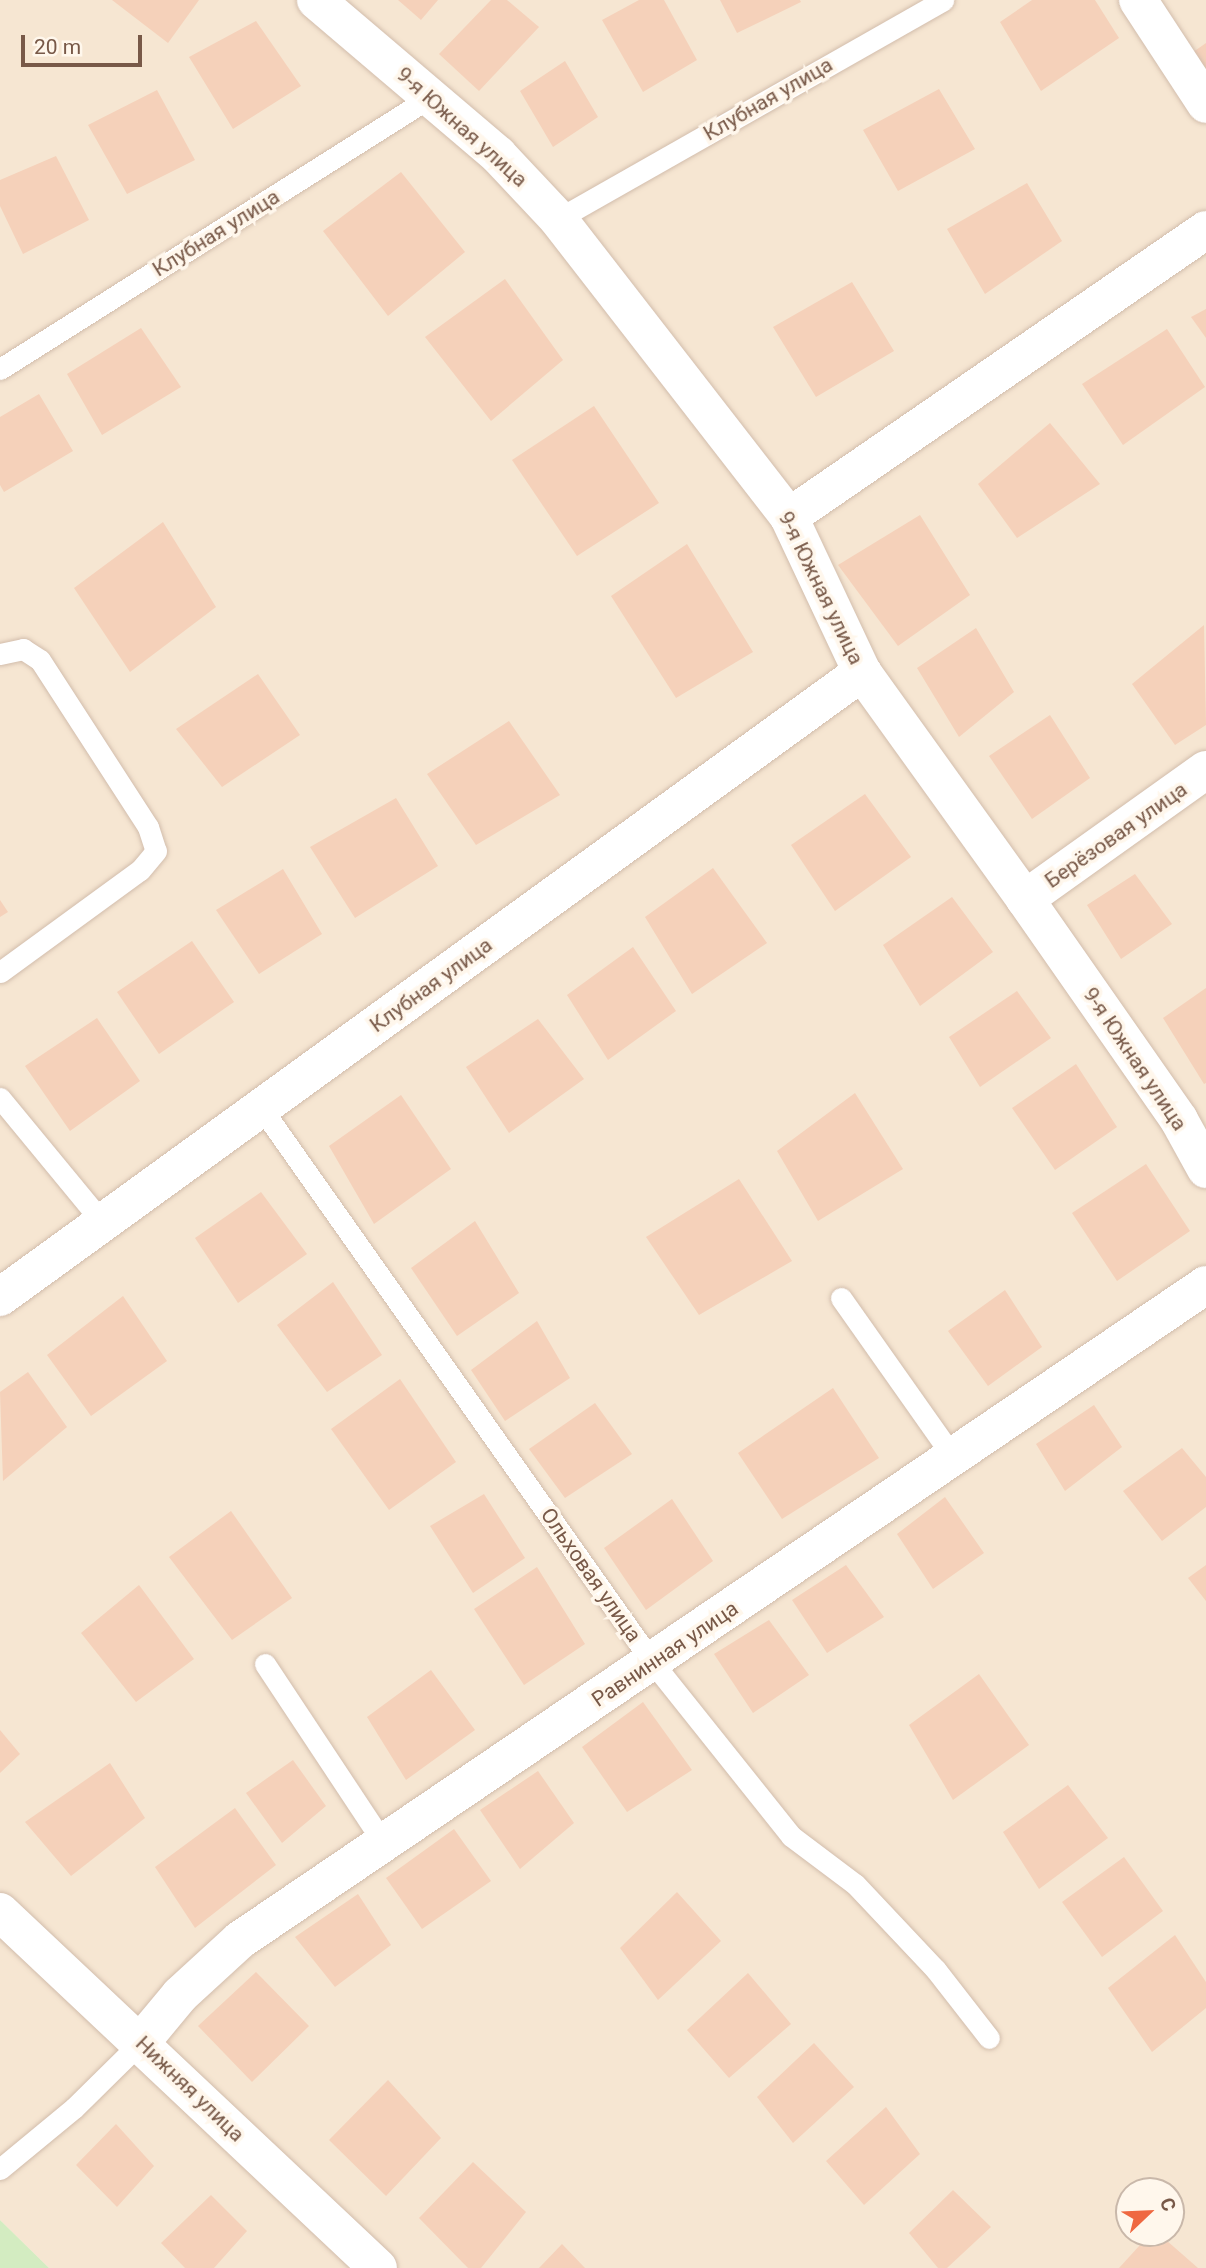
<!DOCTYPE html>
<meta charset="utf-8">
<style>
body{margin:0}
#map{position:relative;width:1206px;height:2268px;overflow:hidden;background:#fef4e4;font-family:Roboto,sans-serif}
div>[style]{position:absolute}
.residential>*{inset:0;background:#f6e6d2}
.green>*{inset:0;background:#d3ecc1}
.building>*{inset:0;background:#f5d1ba}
.roads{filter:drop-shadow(0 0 2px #d2bdac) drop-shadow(0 0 2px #d2bdac)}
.service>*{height:21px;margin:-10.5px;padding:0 10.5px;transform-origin:10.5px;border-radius:10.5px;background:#fff}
.minor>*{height:38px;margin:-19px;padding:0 19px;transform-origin:19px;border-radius:19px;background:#fff}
span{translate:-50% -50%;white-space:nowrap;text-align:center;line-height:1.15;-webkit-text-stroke:7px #fff7ec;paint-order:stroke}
.street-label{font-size:21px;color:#785948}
.north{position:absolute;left:1115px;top:2177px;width:70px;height:70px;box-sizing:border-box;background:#fff7ec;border:2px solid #c9b8aa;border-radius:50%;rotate:67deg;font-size:19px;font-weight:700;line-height:28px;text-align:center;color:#785948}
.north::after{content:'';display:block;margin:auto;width:24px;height:32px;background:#ef6841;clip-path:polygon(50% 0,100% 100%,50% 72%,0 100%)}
.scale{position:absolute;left:21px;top:35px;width:121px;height:32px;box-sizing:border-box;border:4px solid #785948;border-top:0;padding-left:9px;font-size:21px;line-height:24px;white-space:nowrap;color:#785948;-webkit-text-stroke:5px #fff7ec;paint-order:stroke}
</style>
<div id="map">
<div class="residential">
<div style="clip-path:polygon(evenodd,0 0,1206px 0,1206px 2268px,49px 2268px,0 2220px,0 0,1129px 2191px,1171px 2191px,1171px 2233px,1129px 2233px,1129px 2191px)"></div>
</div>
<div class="green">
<div style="clip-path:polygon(0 2220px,49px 2268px,0 2268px)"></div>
</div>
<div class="building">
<div style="clip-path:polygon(112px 0,199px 0,168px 43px)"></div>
<div style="clip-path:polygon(398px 0,438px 0,421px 20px)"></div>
<div style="clip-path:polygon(491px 0,507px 0,539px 27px,479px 91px,439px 54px)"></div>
<div style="clip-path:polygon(639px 0,664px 0,697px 60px,643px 92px,602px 20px)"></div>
<div style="clip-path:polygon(720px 0,800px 0,801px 2px,737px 33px)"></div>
<div style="clip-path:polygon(1032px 0,1095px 0,1119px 38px,1041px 91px,1000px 22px)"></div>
<div style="clip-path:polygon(256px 21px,301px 86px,233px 129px,189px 57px)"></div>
<div style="clip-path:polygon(1206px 43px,1206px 101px,1179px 62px)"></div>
<div style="clip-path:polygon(565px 61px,598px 117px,553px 147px,520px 91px)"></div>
<div style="clip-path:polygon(939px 89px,975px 149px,898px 191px,863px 130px)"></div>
<div style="clip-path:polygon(157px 90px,195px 160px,127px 194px,88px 125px)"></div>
<div style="clip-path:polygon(56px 156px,89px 220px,23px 254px,0 206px,0 180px)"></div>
<div style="clip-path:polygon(401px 172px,465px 252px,388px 316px,323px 231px)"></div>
<div style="clip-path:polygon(1027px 183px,1062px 241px,985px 294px,947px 229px)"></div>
<div style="clip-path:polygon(505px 279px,563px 360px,491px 421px,425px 337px)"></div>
<div style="clip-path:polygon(852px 282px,894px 351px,816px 397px,773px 327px)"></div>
<div style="clip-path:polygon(1206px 309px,1206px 338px,1191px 317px)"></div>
<div style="clip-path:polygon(141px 328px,181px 387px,102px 435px,67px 374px)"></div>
<div style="clip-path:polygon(1167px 329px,1205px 387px,1123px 445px,1082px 384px)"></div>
<div style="clip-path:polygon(39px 394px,73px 451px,4px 492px,0 485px,0 417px)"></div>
<div style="clip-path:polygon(594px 406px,659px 503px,577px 556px,512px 460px)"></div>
<div style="clip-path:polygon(1050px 423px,1100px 484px,1017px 538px,978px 484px)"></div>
<div style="clip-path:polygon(920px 515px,970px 595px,898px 646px,838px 565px)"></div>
<div style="clip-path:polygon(163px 522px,216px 607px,130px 672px,74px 588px)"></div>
<div style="clip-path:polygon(687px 544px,753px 652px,676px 698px,611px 596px)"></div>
<div style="clip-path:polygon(1204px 625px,1206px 725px,1175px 745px,1132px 684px)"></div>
<div style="clip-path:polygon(976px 628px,1014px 692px,959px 737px,917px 668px)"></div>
<div style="clip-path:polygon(258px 674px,300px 735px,222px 787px,176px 729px)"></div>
<div style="clip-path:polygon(1050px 715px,1090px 778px,1032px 819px,989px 756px)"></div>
<div style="clip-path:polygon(509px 721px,560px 795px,476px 845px,427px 774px)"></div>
<div style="clip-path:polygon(865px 794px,911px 857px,835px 911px,791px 845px)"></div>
<div style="clip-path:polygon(396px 798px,438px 866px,355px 918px,310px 847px)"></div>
<div style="clip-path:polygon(713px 868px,767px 943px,692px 994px,645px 917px)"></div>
<div style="clip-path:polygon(283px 869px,322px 934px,259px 974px,216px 910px)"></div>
<div style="clip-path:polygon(1135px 874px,1172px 924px,1121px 959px,1087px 905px)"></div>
<div style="clip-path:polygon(952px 897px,993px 952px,920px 1006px,883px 945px)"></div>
<div style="clip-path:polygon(0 900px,8px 912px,0 917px)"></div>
<div style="clip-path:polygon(192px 941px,234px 1002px,159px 1054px,117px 992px)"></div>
<div style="clip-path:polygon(633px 947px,676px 1011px,608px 1060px,567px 995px)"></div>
<div style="clip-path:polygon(1206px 988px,1206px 1083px,1204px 1084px,1163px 1018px)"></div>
<div style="clip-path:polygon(1017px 991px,1051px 1038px,980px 1087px,949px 1037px)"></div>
<div style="clip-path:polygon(97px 1018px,140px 1081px,70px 1131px,25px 1066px)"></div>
<div style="clip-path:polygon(538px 1019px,584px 1079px,509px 1133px,466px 1067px)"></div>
<div style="clip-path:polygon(1076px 1064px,1117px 1127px,1055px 1170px,1012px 1108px)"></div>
<div style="clip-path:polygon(855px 1093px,903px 1169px,818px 1221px,777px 1151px)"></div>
<div style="clip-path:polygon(401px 1095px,451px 1169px,374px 1224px,329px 1146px)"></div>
<div style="clip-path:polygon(1146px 1164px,1190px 1231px,1117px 1281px,1072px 1213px)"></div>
<div style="clip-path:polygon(739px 1179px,792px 1261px,699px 1315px,646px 1237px)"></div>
<div style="clip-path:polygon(261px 1192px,307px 1254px,238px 1303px,195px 1238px)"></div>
<div style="clip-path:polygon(475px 1221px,519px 1293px,457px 1336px,411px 1268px)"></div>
<div style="clip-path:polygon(333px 1282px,382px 1355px,327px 1392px,277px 1325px)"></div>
<div style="clip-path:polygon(1005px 1290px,1042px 1347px,988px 1386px,948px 1331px)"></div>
<div style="clip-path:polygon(123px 1296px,167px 1361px,91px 1416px,47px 1355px)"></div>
<div style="clip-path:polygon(537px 1321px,570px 1378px,505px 1421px,471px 1370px)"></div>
<div style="clip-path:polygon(28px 1372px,67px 1427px,3px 1481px,0 1392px)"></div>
<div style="clip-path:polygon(400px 1379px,456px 1462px,389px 1510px,331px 1429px)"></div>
<div style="clip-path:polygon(833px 1388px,879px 1458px,782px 1519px,738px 1453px)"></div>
<div style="clip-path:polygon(595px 1403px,632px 1454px,565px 1498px,529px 1449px)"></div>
<div style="clip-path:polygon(1094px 1405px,1122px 1447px,1065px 1491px,1036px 1444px)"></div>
<div style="clip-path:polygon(1182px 1448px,1206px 1477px,1206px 1507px,1162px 1541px,1123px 1491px)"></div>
<div style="clip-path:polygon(484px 1494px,525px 1558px,473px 1593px,430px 1526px)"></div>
<div style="clip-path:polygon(945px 1497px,984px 1553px,933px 1589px,897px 1534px)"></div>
<div style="clip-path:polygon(672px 1499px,713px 1561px,646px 1610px,604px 1548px)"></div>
<div style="clip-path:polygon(231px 1511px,292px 1598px,232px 1640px,169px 1557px)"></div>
<div style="clip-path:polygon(846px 1565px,884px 1617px,827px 1653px,792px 1600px)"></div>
<div style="clip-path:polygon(1206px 1565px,1206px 1601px,1188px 1578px)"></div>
<div style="clip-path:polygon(537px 1567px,585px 1644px,524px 1685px,474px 1609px)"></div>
<div style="clip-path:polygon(139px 1585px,194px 1659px,136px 1702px,81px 1633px)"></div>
<div style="clip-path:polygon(769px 1620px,809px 1675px,753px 1713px,714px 1654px)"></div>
<div style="clip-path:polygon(431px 1670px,475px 1730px,406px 1780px,367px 1717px)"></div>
<div style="clip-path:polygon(979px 1674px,1029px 1745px,953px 1800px,909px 1725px)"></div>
<div style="clip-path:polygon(643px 1702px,692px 1770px,627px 1812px,582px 1747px)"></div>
<div style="clip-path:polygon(0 1730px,20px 1754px,0 1773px)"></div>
<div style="clip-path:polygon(293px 1760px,326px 1806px,282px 1843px,246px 1793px)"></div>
<div style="clip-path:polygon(110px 1763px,145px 1818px,71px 1876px,25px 1822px)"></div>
<div style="clip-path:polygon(538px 1771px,574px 1823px,520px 1869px,480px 1810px)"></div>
<div style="clip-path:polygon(1068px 1785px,1108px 1838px,1039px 1889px,1003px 1832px)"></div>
<div style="clip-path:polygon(235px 1808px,276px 1865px,195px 1928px,155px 1867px)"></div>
<div style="clip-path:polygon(454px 1829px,491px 1881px,422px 1929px,386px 1878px)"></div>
<div style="clip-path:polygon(1124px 1857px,1163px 1911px,1102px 1957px,1062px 1902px)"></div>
<div style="clip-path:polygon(677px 1892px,721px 1941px,658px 2000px,620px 1948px)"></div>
<div style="clip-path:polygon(358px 1894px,391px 1945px,335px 1987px,295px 1937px)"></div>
<div style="clip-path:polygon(1175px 1935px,1206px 1982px,1206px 2008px,1152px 2052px,1108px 1988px)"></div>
<div style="clip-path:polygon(256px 1972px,309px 2026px,252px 2082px,198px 2026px)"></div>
<div style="clip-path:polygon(748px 1973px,791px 2024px,729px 2078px,687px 2030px)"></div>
<div style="clip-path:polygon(814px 2043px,854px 2087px,793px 2143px,757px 2097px)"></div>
<div style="clip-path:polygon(388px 2080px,441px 2138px,386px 2196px,329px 2140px)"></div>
<div style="clip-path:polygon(886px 2107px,920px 2154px,864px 2205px,826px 2161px)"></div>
<div style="clip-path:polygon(116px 2124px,154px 2166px,117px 2207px,76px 2165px)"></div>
<div style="clip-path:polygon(473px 2162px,526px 2212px,481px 2268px,468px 2268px,419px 2218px)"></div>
<div style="clip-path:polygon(953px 2190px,991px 2227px,947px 2268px,938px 2268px,909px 2233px)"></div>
<div style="clip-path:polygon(211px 2195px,247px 2231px,214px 2268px,185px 2268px,161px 2243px)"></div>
<div style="clip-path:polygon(1151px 2233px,1158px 2233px,1198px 2268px,1119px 2268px)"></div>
<div style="clip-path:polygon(562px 2244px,585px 2268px,539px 2268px)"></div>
</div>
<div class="roads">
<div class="service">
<div style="left:558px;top:219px;width:443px;rotate:-29.6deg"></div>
<div style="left:0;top:369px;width:511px;rotate:-32.29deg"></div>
<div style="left:0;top:654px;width:24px;rotate:-12deg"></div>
<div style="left:23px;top:649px;width:20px;rotate:33deg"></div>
<div style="left:40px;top:660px;width:199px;rotate:57.1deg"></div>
<div style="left:148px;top:827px;width:25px;rotate:72deg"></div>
<div style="left:156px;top:851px;width:25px;rotate:130deg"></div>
<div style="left:140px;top:870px;width:173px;rotate:143.9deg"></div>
<div style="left:0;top:1098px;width:162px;rotate:50.5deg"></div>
<div style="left:262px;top:1109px;width:678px;rotate:54.79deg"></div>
<div style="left:653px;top:1663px;width:221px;rotate:51.4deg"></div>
<div style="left:791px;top:1836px;width:80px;rotate:36.9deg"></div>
<div style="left:855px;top:1884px;width:118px;rotate:46.7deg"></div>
<div style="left:936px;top:1970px;width:86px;rotate:52.1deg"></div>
<div style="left:841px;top:1298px;width:194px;rotate:54.8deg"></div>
<div style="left:265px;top:1664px;width:212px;rotate:56.5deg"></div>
<div style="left:0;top:2169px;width:96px;rotate:-39.5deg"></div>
<div style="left:74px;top:2108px;width:94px;rotate:-44.6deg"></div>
</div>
<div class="minor">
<div style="left:316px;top:0;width:239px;rotate:40.4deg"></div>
<div style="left:498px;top:155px;width:88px;rotate:46.8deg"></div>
<div style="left:558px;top:219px;width:377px;rotate:52.2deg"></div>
<div style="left:789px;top:517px;width:171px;rotate:64.8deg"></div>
<div style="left:862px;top:672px;width:279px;rotate:54.3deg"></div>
<div style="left:1025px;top:899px;width:269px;rotate:55.1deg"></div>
<div style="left:1179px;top:1120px;width:56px;rotate:61.1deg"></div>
<div style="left:1138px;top:0;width:124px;rotate:56.8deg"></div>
<div style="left:789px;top:517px;width:506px;rotate:-34.54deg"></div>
<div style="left:1025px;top:899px;width:222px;rotate:-35.5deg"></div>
<div style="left:0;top:1297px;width:1065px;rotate:-35.94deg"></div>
<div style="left:0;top:1912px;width:519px;rotate:43.28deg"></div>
<div style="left:141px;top:2042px;width:61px;rotate:-50.3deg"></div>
<div style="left:180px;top:1995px;width:81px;rotate:-42.5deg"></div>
<div style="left:240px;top:1940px;width:1167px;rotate:-34.14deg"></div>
</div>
</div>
<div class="street-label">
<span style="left:768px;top:99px;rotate:-30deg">Клубная улица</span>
<span style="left:462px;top:127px;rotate:42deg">9-я Южная улица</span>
<span style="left:216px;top:233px;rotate:-32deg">Клубная улица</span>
<span style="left:821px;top:588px;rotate:64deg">9-я Южная улица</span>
<span style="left:1116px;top:835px;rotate:-35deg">Берёзовая улица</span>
<span style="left:431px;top:985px;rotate:-36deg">Клубная улица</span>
<span style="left:1135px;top:1059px;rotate:56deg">9-я Южная улица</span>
<span style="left:591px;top:1575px;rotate:55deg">Ольховая улица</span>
<span style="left:665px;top:1654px;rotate:-34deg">Равнинная улица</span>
<span style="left:190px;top:2089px;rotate:44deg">Нижняя улица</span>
</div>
<div class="north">С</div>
<div class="scale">20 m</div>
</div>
